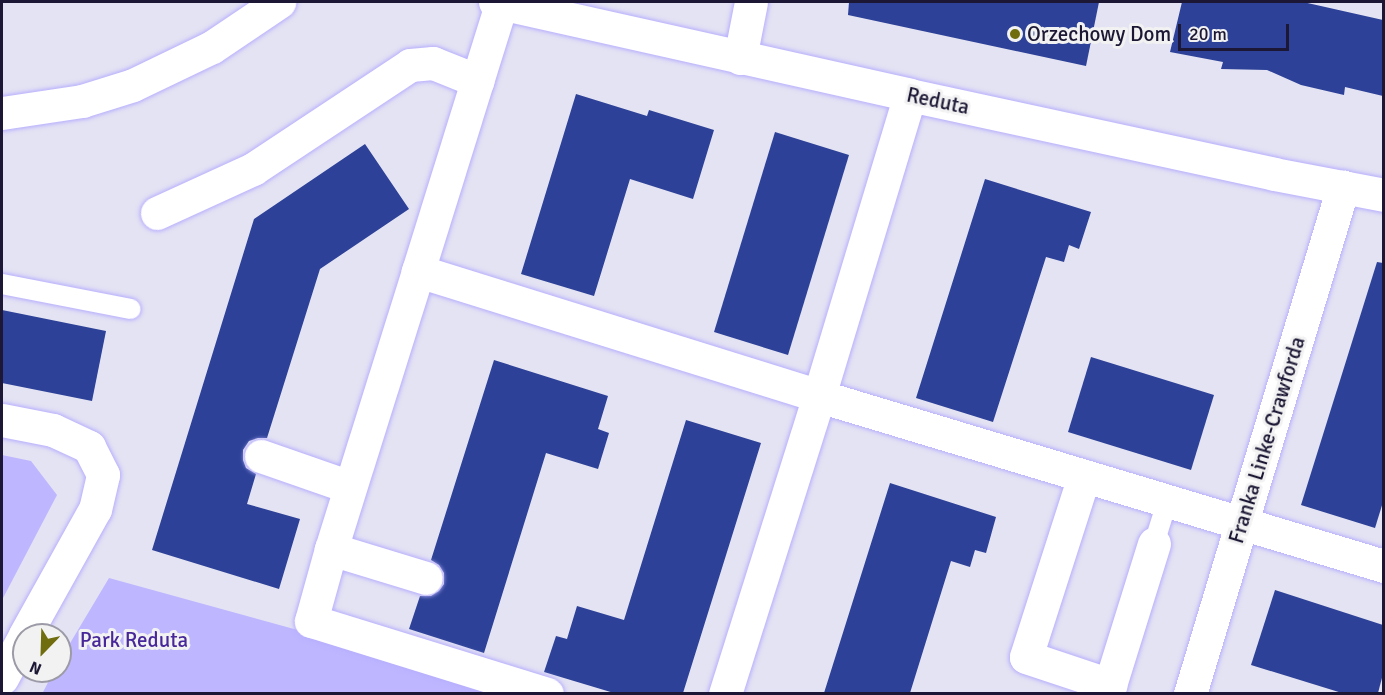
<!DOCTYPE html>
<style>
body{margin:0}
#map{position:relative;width:1385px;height:695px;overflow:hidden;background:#e4e3f3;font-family:Signika,sans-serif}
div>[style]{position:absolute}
.green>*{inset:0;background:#beb6ff}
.building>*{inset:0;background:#2c4197}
.roads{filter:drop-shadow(0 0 2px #b7affd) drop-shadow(0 0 2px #b7affd)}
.service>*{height:20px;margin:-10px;padding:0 10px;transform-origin:10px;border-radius:10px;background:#fff}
.minor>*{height:33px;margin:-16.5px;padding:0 16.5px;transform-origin:16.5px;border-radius:16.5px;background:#fff}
.tertiary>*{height:33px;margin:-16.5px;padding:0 16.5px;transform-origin:16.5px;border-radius:16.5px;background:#fff}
.dots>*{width:16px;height:16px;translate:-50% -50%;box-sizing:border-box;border:3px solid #f2f2f2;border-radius:50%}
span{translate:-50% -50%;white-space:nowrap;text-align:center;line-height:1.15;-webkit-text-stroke:6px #f2f2f2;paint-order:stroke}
.poi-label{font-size:21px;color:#1b1734}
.left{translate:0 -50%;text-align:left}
.street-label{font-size:21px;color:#1b1734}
.park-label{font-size:21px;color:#472799}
.frame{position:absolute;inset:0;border:3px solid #1b1734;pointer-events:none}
.north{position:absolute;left:12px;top:623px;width:60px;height:60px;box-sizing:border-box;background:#f2f2f2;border:2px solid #9c9aa6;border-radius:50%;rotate:203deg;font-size:16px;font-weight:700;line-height:24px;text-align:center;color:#1b1734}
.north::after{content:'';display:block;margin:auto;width:21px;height:27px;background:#6f6d0d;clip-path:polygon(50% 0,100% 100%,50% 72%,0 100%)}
.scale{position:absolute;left:1178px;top:24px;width:111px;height:27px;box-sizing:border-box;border:3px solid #1b1734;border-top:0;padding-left:8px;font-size:18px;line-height:21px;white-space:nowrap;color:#1b1734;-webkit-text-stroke:4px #f2f2f2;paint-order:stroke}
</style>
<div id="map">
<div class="green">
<div style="clip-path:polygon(2px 455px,31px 461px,57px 495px,2px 600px)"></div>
<div style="clip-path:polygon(109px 578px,294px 629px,493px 693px,42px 694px,54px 671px,60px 671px,60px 660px)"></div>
</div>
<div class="building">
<div style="clip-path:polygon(849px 2px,1099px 2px,1086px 66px,848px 15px)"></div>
<div style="clip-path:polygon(1182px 2px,1303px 2px,1383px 20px,1383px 96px,1345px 87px,1344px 95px,1301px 85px,1267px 70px,1221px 69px,1223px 62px,1170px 52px)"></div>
<div style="clip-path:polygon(576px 94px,647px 116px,649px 110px,714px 130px,693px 199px,630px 179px,594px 296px,521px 274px)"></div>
<div style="clip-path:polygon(775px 132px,849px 155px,788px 355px,714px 332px)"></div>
<div style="clip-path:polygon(365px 144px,409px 209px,320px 269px,267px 438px,258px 438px,249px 441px,243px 450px,243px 460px,246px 468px,256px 474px,247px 504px,300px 519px,279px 589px,152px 550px,254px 219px)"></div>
<div style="clip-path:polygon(985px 179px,1091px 212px,1079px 249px,1069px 245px,1064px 262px,1046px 257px,993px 422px,916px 398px)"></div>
<div style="clip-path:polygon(1377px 262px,1383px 263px,1383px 502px,1375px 528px,1301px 505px)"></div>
<div style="clip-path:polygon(2px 310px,106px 331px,92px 401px,2px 383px)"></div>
<div style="clip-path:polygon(1091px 357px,1214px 395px,1191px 470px,1068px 432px)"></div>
<div style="clip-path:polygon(494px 360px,608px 396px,598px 429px,609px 433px,598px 469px,546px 453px,484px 653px,409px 629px,420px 596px,431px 596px,439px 591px,444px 584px,444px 573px,439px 565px,431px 560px)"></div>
<div style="clip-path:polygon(686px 420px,761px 443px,683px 693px,614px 693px,544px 672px,556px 636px,567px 639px,577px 606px,624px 620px)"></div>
<div style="clip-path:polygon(890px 483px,996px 517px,986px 553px,975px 550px,970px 567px,951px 561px,910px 693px,824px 693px)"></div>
<div style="clip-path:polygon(1275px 590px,1383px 625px,1383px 674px,1378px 693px,1342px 693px,1251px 665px)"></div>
</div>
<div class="roads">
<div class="service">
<div style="left:2px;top:284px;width:131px;rotate:11deg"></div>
<div style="left:1154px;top:544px;width:44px;rotate:-72.8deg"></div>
</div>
<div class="minor">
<div style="left:495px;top:2px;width:425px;rotate:12.6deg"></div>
<div style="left:910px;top:95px;width:372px;rotate:12.2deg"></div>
<div style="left:1274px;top:174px;width:112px;rotate:10.8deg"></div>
<div style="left:740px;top:58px;width:57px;rotate:-78.9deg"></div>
<div style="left:157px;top:213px;width:106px;rotate:-24.6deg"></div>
<div style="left:253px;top:169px;width:188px;rotate:-33.5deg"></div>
<div style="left:410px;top:65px;width:23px;rotate:-5deg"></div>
<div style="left:433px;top:63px;width:48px;rotate:21.8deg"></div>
<div style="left:418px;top:271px;width:280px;rotate:-72.7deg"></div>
<div style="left:2px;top:420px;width:52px;rotate:11.1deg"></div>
<div style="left:53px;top:430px;width:40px;rotate:25deg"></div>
<div style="left:89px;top:447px;width:31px;rotate:63deg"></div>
<div style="left:103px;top:475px;width:35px;rotate:103deg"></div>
<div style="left:95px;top:509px;width:144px;rotate:119.1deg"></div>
<div style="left:261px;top:456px;width:94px;rotate:19.2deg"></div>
<div style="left:1084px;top:476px;width:190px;rotate:107.8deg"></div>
<div style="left:1026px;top:657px;width:89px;rotate:18.4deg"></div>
<div style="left:1110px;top:685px;width:148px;rotate:-72.7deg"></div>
<div style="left:331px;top:549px;width:99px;rotate:17deg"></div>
<div style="left:2px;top:678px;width:47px;rotate:-61.8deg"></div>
<div style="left:547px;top:694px;width:247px;rotate:-162.8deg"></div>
<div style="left:311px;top:621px;width:75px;rotate:-74.5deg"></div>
<div style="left:331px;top:549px;width:291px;rotate:-72.6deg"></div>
<div style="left:418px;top:271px;width:420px;rotate:17.3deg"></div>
<div style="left:819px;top:396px;width:314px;rotate:-73.2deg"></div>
<div style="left:725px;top:694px;width:312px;rotate:-72.5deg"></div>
<div style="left:819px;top:396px;width:590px;rotate:16.75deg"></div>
<div style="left:1190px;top:694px;width:530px;rotate:-73.21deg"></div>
</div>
<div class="tertiary">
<div style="left:2px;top:113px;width:81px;rotate:-8.5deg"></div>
<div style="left:82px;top:101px;width:53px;rotate:-17.4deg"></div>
<div style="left:133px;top:85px;width:88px;rotate:-25.7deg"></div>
<div style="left:212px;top:47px;width:81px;rotate:-33.9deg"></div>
</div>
</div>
<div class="dots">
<div style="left:1015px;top:34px;background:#6f6d0d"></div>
</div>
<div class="poi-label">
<span class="left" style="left:1027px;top:34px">Orzechowy Dom</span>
</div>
<div class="street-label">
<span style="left:938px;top:101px;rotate:12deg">Reduta</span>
<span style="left:1267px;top:440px;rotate:-73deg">Franka Linke-Crawforda</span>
</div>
<div class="park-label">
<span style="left:134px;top:640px">Park Reduta</span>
</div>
<div class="frame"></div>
<div class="north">N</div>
<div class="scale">20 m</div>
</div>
